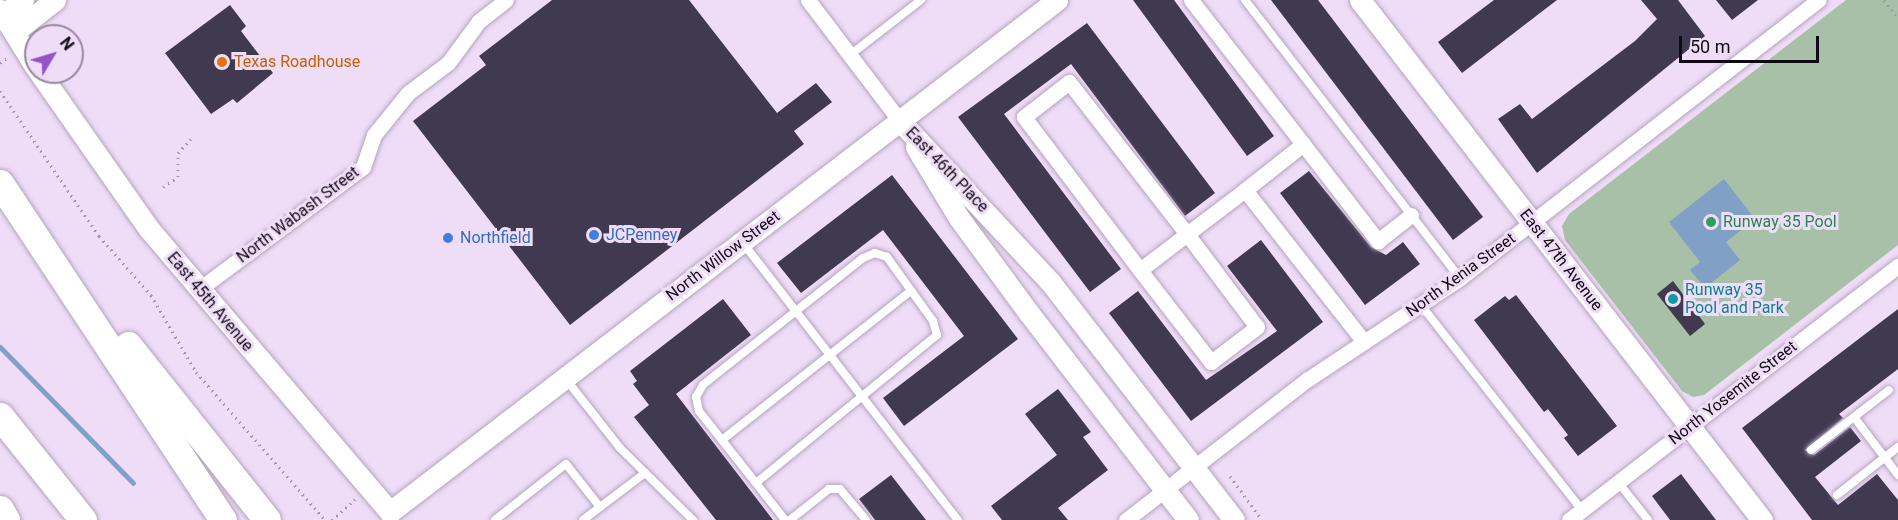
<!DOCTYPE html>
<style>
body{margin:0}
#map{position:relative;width:1898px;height:520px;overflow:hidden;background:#efddf8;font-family:Roboto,sans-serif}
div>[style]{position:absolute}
.green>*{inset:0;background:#a8bfa8}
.water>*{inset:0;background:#80a1c5}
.stream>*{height:5px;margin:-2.5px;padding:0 2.5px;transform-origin:2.5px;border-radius:2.5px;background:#80a1c5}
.building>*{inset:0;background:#413950}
.path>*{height:3px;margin-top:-1.5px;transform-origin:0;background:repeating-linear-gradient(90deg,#a294a9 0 1.5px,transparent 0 6px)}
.roads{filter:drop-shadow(0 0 2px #b5a4be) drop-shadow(0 0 2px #b5a4be)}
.lane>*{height:8px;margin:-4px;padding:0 4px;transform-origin:4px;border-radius:4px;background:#fff}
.street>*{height:15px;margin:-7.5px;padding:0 7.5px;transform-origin:7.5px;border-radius:7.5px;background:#fff}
.secondary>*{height:21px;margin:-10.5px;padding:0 10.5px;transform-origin:10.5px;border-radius:10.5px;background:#fff}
.highway>*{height:27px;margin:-13.5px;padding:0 13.5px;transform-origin:13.5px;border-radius:13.5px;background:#fff}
.dots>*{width:16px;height:16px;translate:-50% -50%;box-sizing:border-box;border:3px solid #efddf8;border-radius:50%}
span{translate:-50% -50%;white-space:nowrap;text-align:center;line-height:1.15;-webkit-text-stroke:6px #efddf8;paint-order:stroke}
.food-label{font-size:16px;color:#c56008}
.left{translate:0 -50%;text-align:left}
.street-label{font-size:16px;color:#100a13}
.leisure-label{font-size:16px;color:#27864d}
.shop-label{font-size:16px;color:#366cbe}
.culture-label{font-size:16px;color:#0d838f}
.north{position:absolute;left:24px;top:24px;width:60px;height:60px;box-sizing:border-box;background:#efddf8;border:2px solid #96899c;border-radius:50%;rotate:52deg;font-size:16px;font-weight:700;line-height:24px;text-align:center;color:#100a13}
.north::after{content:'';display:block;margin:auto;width:21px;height:27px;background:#9353c8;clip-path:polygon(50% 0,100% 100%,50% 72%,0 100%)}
.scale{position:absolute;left:1679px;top:36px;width:140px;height:27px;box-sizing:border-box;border:3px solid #100a13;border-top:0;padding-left:8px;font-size:18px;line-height:21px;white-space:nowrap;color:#100a13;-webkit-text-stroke:4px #efddf8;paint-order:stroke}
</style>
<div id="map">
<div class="green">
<div style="clip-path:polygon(1846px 0,1898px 0,1898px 245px,1704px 395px,1693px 397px,1682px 391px,1565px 240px,1562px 226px,1569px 214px)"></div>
</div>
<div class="water">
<div style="clip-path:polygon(1724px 179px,1755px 219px,1726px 242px,1740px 260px,1705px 288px,1690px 270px,1700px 262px,1669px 222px)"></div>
</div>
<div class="stream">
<div style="left:0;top:347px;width:190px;rotate:45.6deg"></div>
</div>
<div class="building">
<div style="clip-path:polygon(552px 0,689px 0,777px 113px,816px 83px,832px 102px,794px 131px,804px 144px,570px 325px,413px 121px,486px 65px,479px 56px)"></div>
<div style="clip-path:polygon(1133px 0,1174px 0,1274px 136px,1247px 156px)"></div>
<div style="clip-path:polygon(1271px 0,1318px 0,1483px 217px,1453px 240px)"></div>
<div style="clip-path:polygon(1494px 0,1557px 0,1462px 73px,1438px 42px)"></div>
<div style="clip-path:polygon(1641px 0,1678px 0,1705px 36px,1537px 173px,1498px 119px,1520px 104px,1532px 119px,1635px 41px,1657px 19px)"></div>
<div style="clip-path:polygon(1716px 0,1758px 0,1732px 20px)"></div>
<div style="clip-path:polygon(230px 5px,246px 26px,241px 31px,273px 73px,237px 103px,233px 99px,211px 114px,165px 53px)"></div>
<div style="clip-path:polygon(1087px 23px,1215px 193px,1185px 216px,1071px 64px,1004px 114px,1121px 269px,1090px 292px,958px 117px)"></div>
<div style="clip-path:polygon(1309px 171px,1371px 247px,1386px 255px,1403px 242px,1420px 264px,1365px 305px,1280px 193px)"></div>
<div style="clip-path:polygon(892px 175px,1018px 339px,904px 426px,883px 398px,964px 336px,883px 230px,801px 293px,777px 263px)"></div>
<div style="clip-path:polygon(1261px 240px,1323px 322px,1191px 421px,1109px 313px,1138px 291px,1206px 380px,1277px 331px,1227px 266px)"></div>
<div style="clip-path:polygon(1673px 281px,1705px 324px,1690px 336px,1657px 294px)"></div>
<div style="clip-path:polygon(1516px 295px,1617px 426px,1578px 456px,1564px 438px,1568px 435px,1548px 409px,1544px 412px,1474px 320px,1505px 296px,1509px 300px)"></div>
<div style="clip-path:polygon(723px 299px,751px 335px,676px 394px,773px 520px,716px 520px,634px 417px,649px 405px,633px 384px,637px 381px,630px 371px)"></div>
<div style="clip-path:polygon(1898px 309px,1898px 369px,1839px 414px,1843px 418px,1805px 450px,1814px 455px,1850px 427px,1861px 441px,1815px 477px,1838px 505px,1877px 474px,1898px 500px,1898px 520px,1812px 520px,1742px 428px)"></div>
<div style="clip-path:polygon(1058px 389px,1091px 432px,1083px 437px,1108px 470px,1058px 508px,1068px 520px,1002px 520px,991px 506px,1057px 455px,1025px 414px)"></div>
<div style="clip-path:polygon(1681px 474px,1716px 520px,1670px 520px,1652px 496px)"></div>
<div style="clip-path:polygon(891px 475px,926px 520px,875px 520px,859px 499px)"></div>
</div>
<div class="path">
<div style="left:1884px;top:0;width:23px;rotate:52deg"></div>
<div style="left:0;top:63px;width:11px;rotate:-34deg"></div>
<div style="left:0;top:91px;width:176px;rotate:55.7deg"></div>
<div style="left:99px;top:236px;width:79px;rotate:48.6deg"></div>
<div style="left:151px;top:295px;width:89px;rotate:59.7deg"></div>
<div style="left:196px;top:372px;width:196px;rotate:48.9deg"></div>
<div style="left:163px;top:187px;width:18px;rotate:-34deg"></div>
<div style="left:178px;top:177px;width:24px;rotate:-90deg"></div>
<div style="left:178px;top:153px;width:19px;rotate:-47deg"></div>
<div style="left:1230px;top:476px;width:54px;rotate:54deg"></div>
<div style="left:332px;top:520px;width:31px;rotate:-42deg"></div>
</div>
<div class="roads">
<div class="lane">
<div style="left:1245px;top:0;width:351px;rotate:52.3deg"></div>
<div style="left:850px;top:55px;width:90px;rotate:-37.8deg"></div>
<div style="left:743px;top:243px;width:351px;rotate:52.2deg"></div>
<div style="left:1421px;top:305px;width:261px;rotate:51.9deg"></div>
<div style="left:565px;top:378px;width:89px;rotate:51.8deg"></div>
<div style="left:620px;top:448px;width:103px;rotate:44.6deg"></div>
<div style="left:1854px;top:417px;width:44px;rotate:-37.6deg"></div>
<div style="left:722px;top:440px;width:241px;rotate:-38.3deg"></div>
<div style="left:1811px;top:450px;width:54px;rotate:-37.5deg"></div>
<div style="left:1854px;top:417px;width:73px;rotate:52.8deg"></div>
<div style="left:1618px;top:482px;width:48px;rotate:51.7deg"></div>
<div style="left:756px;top:483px;width:234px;rotate:-39.3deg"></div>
<div style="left:937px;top:335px;width:15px;rotate:-106deg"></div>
<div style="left:933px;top:321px;width:79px;rotate:-125.7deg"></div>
<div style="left:887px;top:257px;width:13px;rotate:-162deg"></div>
<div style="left:875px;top:253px;width:13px;rotate:157deg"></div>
<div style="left:863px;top:258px;width:204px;rotate:141.6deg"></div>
<div style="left:703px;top:385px;width:14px;rotate:120deg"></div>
<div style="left:696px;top:397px;width:14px;rotate:78deg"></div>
<div style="left:699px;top:411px;width:139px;rotate:51.7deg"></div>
<div style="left:1837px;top:495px;width:78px;rotate:-38.2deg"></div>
<div style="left:495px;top:520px;width:90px;rotate:-38.3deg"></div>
<div style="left:566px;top:464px;width:55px;rotate:51.7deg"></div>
<div style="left:583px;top:520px;width:78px;rotate:-37.2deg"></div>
<div style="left:790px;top:520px;width:50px;rotate:-38.5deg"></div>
<div style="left:829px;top:489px;width:11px"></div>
<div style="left:840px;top:489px;width:40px;rotate:50deg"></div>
</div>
<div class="street">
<div style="left:808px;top:0;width:152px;rotate:52.8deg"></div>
<div style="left:1191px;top:0;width:182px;rotate:52.1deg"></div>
<div style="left:1245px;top:190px;width:74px;rotate:-38.4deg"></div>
<div style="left:1303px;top:144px;width:123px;rotate:52.3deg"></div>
<div style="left:1378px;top:241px;width:42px;rotate:-38.2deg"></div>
<div style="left:1140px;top:270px;width:192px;rotate:-127.2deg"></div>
<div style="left:1024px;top:117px;width:57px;rotate:-37.9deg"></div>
<div style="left:1069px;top:82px;width:192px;rotate:52.2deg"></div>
<div style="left:1187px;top:234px;width:116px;rotate:53deg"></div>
<div style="left:1257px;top:327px;width:58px;rotate:142.7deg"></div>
<div style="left:1211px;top:362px;width:116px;rotate:-127.7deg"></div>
<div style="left:1140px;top:270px;width:59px;rotate:-37.5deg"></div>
<div style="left:1187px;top:234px;width:73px;rotate:-37.2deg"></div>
<div style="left:1245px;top:190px;width:193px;rotate:51.9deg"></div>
<div style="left:198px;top:290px;width:206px;rotate:-36.7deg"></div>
<div style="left:363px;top:167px;width:34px;rotate:-71deg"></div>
<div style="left:374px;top:135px;width:54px;rotate:-51deg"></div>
<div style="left:408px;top:93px;width:50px;rotate:-36.9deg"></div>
<div style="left:448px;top:63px;width:52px;rotate:-53.6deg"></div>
<div style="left:479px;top:21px;width:34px;rotate:-38deg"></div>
<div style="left:1126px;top:520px;width:230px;rotate:-37.8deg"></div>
<div style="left:1308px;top:379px;width:182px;rotate:-33.6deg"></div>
<div style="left:1460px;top:278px;width:454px;rotate:-37.8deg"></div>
<div style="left:1569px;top:520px;width:416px;rotate:-37.7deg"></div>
</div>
<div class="secondary">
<div style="left:1360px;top:0;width:657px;rotate:52.29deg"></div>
<div style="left:0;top:10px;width:68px;rotate:58.2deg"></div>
<div style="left:3px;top:15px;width:25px;rotate:-37deg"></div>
<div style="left:14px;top:32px;width:52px;rotate:-38deg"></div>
<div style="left:39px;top:72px;width:192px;rotate:55deg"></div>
<div style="left:149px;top:229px;width:372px;rotate:49.6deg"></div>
<div style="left:390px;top:512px;width:841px;rotate:-37.51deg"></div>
<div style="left:900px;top:121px;width:221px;rotate:47deg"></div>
<div style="left:1051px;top:283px;width:299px;rotate:52.3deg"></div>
<div style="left:916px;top:147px;width:83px;rotate:58.8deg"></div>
<div style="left:959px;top:218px;width:117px;rotate:53.7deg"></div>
<div style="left:1028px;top:312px;width:262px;rotate:52.4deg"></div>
</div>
<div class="highway">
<div style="left:0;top:183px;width:404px;rotate:56.5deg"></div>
<div style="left:128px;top:345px;width:223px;rotate:51.5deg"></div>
<div style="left:0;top:416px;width:133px;rotate:51.4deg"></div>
<div style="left:0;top:509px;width:13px;rotate:61deg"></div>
</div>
</div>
<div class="dots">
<div style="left:222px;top:62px;background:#e8710a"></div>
<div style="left:1711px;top:222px;background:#2e9e5b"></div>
<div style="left:594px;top:235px;background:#3f7fe0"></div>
<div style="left:448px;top:238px;background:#3f7fe0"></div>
<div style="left:1673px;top:299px;background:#0f9aa8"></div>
</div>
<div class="food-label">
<span class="left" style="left:234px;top:62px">Texas Roadhouse</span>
</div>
<div class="street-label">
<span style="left:947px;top:170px;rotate:46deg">East 46th Place</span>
<span style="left:298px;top:215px;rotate:-37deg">North Wabash Street</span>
<span style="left:723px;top:256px;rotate:-37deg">North Willow Street</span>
<span style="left:1561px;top:260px;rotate:52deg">East 47th Avenue</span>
<span style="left:1461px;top:275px;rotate:-36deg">North Xenia Street</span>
<span style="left:210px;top:302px;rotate:50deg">East 45th Avenue</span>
<span style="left:1733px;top:393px;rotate:-38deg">North Yosemite Street</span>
</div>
<div class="leisure-label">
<span class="left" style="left:1723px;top:222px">Runway 35 Pool</span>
</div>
<div class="shop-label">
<span class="left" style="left:606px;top:235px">JCPenney</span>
<span class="left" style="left:460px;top:238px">Northfield</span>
</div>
<div class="culture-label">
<span class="left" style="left:1685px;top:299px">Runway 35<br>Pool and Park</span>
</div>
<div class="north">N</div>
<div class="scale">50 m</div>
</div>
